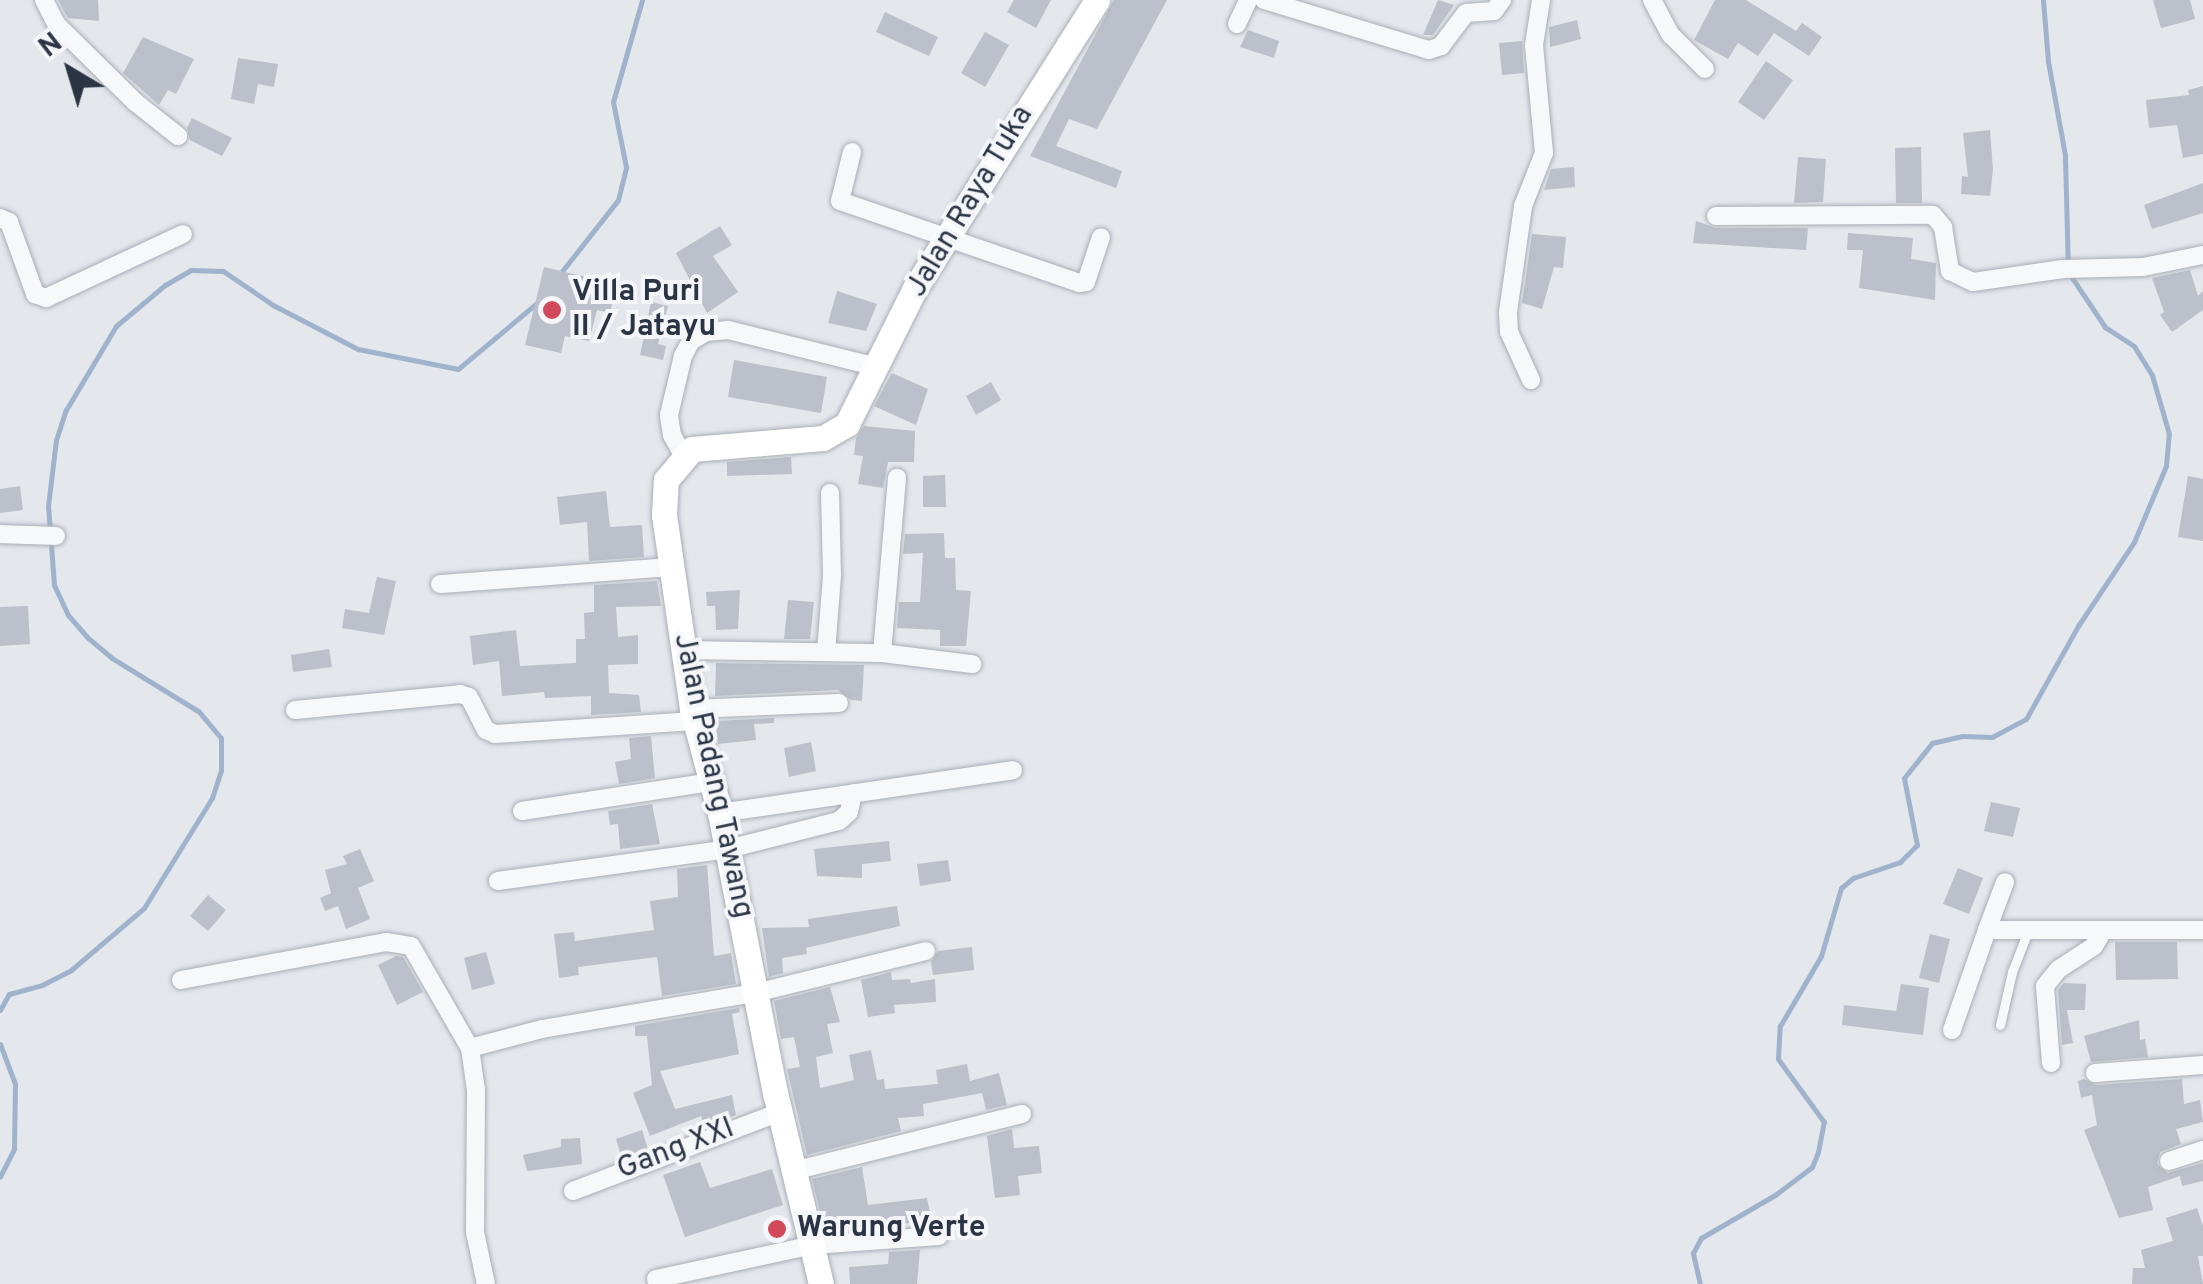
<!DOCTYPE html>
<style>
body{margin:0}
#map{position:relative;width:2203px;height:1284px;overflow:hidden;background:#e4e7ec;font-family:Overpass,sans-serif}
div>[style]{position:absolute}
.stream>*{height:5px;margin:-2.5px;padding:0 2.5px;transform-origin:2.5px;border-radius:2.5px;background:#9fb4cc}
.building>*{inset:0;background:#bbc0ca}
.roads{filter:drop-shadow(0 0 2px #a9aeb7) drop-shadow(0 0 2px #a9aeb7)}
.lane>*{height:9px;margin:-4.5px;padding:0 4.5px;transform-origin:4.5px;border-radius:4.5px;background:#f7f8fa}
.street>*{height:18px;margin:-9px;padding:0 9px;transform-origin:9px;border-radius:9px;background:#f7f8fa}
.secondary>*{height:25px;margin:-12.5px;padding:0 12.5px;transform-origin:12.5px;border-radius:12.5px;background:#fff}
.dots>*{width:28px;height:28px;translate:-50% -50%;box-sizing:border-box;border:5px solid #f4f6f9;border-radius:50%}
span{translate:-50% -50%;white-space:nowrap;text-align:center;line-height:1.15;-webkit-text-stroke:8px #f4f6f9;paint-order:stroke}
.street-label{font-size:30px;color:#2b3445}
.poi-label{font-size:30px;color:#2b3445;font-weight:700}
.left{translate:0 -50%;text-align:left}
.north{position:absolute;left:20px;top:20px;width:100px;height:100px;-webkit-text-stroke:8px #f4f6f9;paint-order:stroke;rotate:322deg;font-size:28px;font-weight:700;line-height:40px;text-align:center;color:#2b3445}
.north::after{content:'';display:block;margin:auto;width:35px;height:45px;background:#2b3445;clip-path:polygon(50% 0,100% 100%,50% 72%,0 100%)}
</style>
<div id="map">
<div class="stream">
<div style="left:559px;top:275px;width:95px;rotate:-51.8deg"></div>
<div style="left:618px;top:200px;width:34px;rotate:-76deg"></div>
<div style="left:626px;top:167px;width:66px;rotate:-101.3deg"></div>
<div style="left:613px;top:102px;width:106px;rotate:-74.1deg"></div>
<div style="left:0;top:1010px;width:18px;rotate:-61deg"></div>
<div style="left:9px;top:994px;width:34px;rotate:-15deg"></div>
<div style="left:42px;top:985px;width:33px;rotate:-27deg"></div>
<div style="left:71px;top:970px;width:96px;rotate:-40.3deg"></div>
<div style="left:144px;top:908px;width:129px;rotate:-58.3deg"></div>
<div style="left:212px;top:798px;width:29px;rotate:-72deg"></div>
<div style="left:221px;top:770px;width:32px;rotate:-90deg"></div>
<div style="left:221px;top:738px;width:35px;rotate:-130deg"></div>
<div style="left:198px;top:711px;width:101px;rotate:-148.4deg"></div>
<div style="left:112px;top:658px;width:31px;rotate:-140deg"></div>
<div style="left:88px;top:638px;width:30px;rotate:-131deg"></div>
<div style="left:68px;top:615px;width:33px;rotate:-115deg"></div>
<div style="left:54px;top:585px;width:79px;rotate:-94.3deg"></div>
<div style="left:48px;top:506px;width:66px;rotate:-83.1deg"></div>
<div style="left:56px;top:440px;width:32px;rotate:-72deg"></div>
<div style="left:66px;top:410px;width:98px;rotate:-59.2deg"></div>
<div style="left:116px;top:326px;width:64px;rotate:-39.9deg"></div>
<div style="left:165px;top:285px;width:30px;rotate:-30deg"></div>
<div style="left:191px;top:270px;width:32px;rotate:2deg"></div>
<div style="left:223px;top:271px;width:60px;rotate:34.2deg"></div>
<div style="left:273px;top:305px;width:96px;rotate:27.4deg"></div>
<div style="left:358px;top:349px;width:102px;rotate:11.3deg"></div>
<div style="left:458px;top:369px;width:103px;rotate:-39.9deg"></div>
<div style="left:0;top:1044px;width:43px;rotate:69.4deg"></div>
<div style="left:15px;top:1084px;width:65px;rotate:90.9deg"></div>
<div style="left:14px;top:1149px;width:31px;rotate:117deg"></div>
<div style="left:1700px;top:1284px;width:32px;rotate:-103deg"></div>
<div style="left:1693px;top:1253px;width:17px;rotate:-62deg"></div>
<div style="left:1701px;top:1238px;width:86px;rotate:-30.2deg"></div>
<div style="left:1775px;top:1195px;width:46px;rotate:-37.1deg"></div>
<div style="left:1812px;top:1167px;width:16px;rotate:-68deg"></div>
<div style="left:1818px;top:1152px;width:31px;rotate:-79deg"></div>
<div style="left:1824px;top:1122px;width:78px;rotate:-126.1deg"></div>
<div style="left:1778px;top:1059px;width:33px;rotate:-87deg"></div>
<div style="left:1780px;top:1026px;width:81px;rotate:-59.6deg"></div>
<div style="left:1821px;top:956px;width:71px;rotate:-73.6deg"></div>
<div style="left:1841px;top:888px;width:16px;rotate:-40deg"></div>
<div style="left:1853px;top:878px;width:50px;rotate:-18.8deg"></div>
<div style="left:1900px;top:862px;width:24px;rotate:-45deg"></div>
<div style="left:1917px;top:845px;width:68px;rotate:-101deg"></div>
<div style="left:1904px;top:778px;width:45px;rotate:-51.3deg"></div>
<div style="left:1932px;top:743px;width:31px;rotate:-13deg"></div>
<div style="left:1962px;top:736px;width:30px;rotate:2deg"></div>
<div style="left:1992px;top:737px;width:38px;rotate:-28deg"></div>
<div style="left:2026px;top:719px;width:107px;rotate:-60.8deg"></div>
<div style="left:2078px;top:626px;width:101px;rotate:-56.3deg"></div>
<div style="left:2134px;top:542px;width:82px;rotate:-67.2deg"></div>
<div style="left:2166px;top:466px;width:32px;rotate:-85deg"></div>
<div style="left:2169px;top:434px;width:61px;rotate:-106.1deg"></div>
<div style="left:2152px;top:375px;width:34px;rotate:-122deg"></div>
<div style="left:2134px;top:346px;width:35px;rotate:-147deg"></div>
<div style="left:2105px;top:327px;width:66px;rotate:-123.9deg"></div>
<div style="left:2068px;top:272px;width:117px;rotate:-91.5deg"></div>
<div style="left:2065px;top:155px;width:96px;rotate:-100.3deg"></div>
<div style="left:2048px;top:61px;width:61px;rotate:-94.7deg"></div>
</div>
<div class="building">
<div style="clip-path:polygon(58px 0,98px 0,99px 21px,68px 18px)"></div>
<div style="clip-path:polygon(1014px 0,1051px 0,1036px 28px,1007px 12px)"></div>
<div style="clip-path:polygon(1114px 0,1167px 0,1097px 129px,1069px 119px,1056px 146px,1122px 171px,1116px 188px,1030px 156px)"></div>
<div style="clip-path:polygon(1438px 0,1454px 5px,1433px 35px,1423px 35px)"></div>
<div style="clip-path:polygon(1715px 0,1746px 0,1796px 31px,1802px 23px,1822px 37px,1809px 56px,1774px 33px,1758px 56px,1738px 43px,1728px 59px,1694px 40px)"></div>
<div style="clip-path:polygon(2153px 0,2190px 0,2195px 19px,2161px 28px)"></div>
<div style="clip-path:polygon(885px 12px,938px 37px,929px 56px,876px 32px)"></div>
<div style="clip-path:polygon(1577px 20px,1581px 39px,1550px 47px,1549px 27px)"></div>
<div style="clip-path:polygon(1248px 30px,1279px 41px,1274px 58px,1240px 47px)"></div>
<div style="clip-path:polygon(985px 32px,1009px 45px,985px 87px,961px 73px)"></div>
<div style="clip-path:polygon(143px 37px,194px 59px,176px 94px,168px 90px,159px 105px,123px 73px)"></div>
<div style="clip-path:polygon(1522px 41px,1524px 73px,1502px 75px,1499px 43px)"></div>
<div style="clip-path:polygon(238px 58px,278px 64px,274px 87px,258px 84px,254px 104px,231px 99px)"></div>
<div style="clip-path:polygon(1766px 61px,1793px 80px,1764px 120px,1738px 102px)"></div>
<div style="clip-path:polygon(2203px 86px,2203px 154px,2183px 158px,2177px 125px,2149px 128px,2146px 100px,2189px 95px,2188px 90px)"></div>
<div style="clip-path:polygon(192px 118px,232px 138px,222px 156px,190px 140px,187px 128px)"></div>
<div style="clip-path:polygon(1990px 130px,1993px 170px,1990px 196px,1961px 194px,1962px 176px,1968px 177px,1963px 133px)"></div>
<div style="clip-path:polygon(1921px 147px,1922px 203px,1896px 203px,1895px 148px)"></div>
<div style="clip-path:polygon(1798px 157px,1826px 159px,1823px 202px,1794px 203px)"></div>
<div style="clip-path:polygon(1574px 167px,1575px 187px,1544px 190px,1551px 169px)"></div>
<div style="clip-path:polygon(2203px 183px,2203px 213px,2152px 229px,2144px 205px)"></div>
<div style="clip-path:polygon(1696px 221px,1716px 228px,1808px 228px,1806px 250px,1693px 243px)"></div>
<div style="clip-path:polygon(720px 226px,732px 245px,713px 256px,738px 292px,707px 313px,676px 253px)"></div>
<div style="clip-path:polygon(1848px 233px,1913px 238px,1911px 259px,1936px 263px,1935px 300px,1859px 288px,1863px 250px,1847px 250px)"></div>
<div style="clip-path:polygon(1532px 234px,1566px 237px,1563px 268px,1554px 267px,1542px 309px,1522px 303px)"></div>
<div style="clip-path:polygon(544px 267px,617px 284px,610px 313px,597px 310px,589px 341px,565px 336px,561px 353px,525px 345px)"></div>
<div style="clip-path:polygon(2190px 270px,2198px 296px,2203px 291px,2203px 310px,2172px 332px,2160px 315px,2164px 312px,2152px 278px)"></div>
<div style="clip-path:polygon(837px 291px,877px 304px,866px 331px,828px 323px)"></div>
<div style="clip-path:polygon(651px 302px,668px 306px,658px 344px,666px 346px,663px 360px,640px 355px)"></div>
<div style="clip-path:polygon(734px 360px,827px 377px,821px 413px,728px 397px)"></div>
<div style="clip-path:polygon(892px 373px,928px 389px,916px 425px,874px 406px)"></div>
<div style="clip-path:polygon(991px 382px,1001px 400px,976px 415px,966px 396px)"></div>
<div style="clip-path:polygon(864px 426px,915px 431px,914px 462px,888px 462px,883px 488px,858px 484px,863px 456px,854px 455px,856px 438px)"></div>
<div style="clip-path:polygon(791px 457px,792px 474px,727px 476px,727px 462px)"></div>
<div style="clip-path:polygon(945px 475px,946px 507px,923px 507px,923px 476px)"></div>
<div style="clip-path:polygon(2188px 476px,2203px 479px,2203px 541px,2178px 537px)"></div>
<div style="clip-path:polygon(20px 486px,23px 510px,0 513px,0 489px)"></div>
<div style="clip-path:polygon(606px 491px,610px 527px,642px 525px,644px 557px,589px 561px,587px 522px,560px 525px,557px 497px)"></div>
<div style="clip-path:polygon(944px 533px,945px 558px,955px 558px,956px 590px,971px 591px,966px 646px,940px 646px,940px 630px,897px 628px,899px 602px,920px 602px,923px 553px,903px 554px,905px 534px)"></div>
<div style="clip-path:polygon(377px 577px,396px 581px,384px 635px,342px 628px,345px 609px,369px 613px)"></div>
<div style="clip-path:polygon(657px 581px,661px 606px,616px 607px,618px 637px,638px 635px,638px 664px,608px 665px,609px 693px,639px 695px,641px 712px,591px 715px,591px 696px,545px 698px,544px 692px,502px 696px,499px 661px,473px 665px,470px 636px,516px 630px,520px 666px,576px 663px,576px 639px,585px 639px,584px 613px,594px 612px,594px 585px)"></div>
<div style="clip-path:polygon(740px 590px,738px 629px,716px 630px,715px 606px,707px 606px,706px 592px)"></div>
<div style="clip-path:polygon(788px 600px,814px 602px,810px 639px,784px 639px)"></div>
<div style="clip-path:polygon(28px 606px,30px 644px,0 646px,0 607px)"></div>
<div style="clip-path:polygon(329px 649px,332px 667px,293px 672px,291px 655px)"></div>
<div style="clip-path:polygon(716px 663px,864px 665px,862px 701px,851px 700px,838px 690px,715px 696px)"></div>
<div style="clip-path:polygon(774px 718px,774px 723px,754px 724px,756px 740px,718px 744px,716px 721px)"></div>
<div style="clip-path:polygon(651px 736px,655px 778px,619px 784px,615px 762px,631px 759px,629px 738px)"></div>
<div style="clip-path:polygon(811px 742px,816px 771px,789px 777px,784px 748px)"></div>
<div style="clip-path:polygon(1991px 802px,2020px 808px,2013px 837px,1984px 831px)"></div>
<div style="clip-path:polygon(652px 804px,660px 844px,620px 849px,618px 824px,610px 825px,608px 811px)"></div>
<div style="clip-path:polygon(889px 841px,891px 861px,862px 864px,862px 878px,817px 876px,814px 849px)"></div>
<div style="clip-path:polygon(360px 849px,374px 881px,358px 888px,370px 919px,346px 929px,338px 906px,325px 911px,320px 898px,331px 893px,325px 870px,347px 864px,343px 856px)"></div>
<div style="clip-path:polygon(948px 860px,951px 881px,920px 886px,917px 864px)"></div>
<div style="clip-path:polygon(707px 865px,714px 956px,731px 953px,736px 984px,662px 996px,657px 957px,578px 967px,579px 975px,559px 978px,554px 934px,574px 932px,575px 941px,654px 930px,650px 901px,678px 897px,677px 869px)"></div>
<div style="clip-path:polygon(1958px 868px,1983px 878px,1969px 914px,1943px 904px)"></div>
<div style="clip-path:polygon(208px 895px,226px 910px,208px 931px,190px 916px)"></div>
<div style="clip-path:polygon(897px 906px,900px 926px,806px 948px,807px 954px,782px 958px,783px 973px,769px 977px,762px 928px,809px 927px,808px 919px)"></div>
<div style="clip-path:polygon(1930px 934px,1950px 939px,1939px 983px,1919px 978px)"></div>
<div style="clip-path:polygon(2115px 942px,2177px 942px,2178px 979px,2116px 980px)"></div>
<div style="clip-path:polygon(972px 947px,974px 970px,933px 975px,931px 962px,938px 951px)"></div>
<div style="clip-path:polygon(486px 952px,495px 984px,472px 990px,464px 958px)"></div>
<div style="clip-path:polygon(396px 956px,403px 957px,423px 992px,397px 1005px,378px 965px)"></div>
<div style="clip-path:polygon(891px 972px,892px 980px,910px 979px,911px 983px,935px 979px,936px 1002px,894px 1005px,895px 1013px,868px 1017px,861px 980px)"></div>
<div style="clip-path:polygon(2064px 983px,2086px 984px,2085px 1010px,2067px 1010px,2073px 1043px,2062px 1045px,2058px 990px)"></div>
<div style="clip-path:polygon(1901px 984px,1929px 988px,1923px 1035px,1842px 1025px,1844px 1005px,1896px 1011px)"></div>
<div style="clip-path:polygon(830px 987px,840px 1022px,827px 1024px,833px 1053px,816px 1057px,820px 1088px,854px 1080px,849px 1055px,871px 1050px,877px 1080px,884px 1079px,885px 1089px,938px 1084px,936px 1070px,967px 1064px,970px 1081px,999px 1073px,1007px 1105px,986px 1110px,982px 1093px,923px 1104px,924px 1116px,898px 1118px,901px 1131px,807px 1155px,787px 1069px,800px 1067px,794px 1037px,781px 1039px,774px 1001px)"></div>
<div style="clip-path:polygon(739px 1008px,740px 1012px,732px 1014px,739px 1054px,660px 1071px,675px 1109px,732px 1095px,736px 1115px,704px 1127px,701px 1116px,650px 1136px,633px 1093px,652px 1085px,647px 1036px,635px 1036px,635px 1026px)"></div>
<div style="clip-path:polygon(2139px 1020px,2140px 1040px,2145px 1039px,2148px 1057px,2091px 1062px,2084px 1036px)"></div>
<div style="clip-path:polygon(2084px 1079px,2096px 1085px,2182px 1079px,2184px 1104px,2200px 1100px,2203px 1122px,2176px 1129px,2181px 1144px,2160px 1152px,2157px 1164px,2167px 1173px,2203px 1163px,2203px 1181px,2182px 1186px,2180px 1176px,2148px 1187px,2153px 1210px,2119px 1218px,2084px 1130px,2097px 1125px,2092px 1095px,2081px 1098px,2078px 1081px)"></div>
<div style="clip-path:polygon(1012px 1129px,1014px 1148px,1039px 1146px,1042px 1173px,1018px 1176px,1020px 1195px,995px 1198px,987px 1136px)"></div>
<div style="clip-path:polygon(642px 1130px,648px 1149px,622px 1159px,616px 1139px)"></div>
<div style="clip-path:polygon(580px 1138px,582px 1164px,527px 1171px,523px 1155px,561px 1147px,561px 1139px)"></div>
<div style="clip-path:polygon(700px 1162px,710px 1188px,772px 1169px,783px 1205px,685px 1237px,663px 1175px)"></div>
<div style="clip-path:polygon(862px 1167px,868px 1205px,927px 1198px,932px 1222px,824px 1228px,812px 1179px)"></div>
<div style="clip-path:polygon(2197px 1208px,2203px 1226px,2203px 1256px,2198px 1256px,2203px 1284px,2132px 1284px,2133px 1268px,2145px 1268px,2141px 1250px,2173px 1241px,2166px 1218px)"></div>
<div style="clip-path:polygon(920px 1250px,917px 1284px,850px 1284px,849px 1267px,888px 1264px,889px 1252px)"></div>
</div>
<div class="roads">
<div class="lane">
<div style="left:2000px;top:1025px;width:54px;rotate:-77.2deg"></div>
<div style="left:2012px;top:972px;width:44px;rotate:-68.7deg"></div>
</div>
<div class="street">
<div style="left:44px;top:0;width:28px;rotate:63deg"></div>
<div style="left:57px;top:25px;width:110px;rotate:44.6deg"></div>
<div style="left:135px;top:102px;width:55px;rotate:38.3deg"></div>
<div style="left:1264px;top:0;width:172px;rotate:16.9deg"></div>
<div style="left:1429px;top:50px;width:13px;rotate:-18deg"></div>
<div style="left:1441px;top:46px;width:41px;rotate:-52.9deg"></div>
<div style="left:1466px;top:13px;width:28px;rotate:-4deg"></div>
<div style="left:1494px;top:11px;width:14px;rotate:-54deg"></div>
<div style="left:1652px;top:0;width:40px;rotate:62deg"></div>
<div style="left:1671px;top:35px;width:48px;rotate:45deg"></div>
<div style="left:1237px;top:24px;width:26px;rotate:-65deg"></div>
<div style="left:852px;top:152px;width:50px;rotate:103.8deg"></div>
<div style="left:840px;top:201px;width:253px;rotate:18.9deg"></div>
<div style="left:1079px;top:283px;width:7px;rotate:-8deg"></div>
<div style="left:1086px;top:282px;width:47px;rotate:-71.6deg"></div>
<div style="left:1716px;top:216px;width:217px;rotate:-0.3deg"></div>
<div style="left:1933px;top:215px;width:16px;rotate:50deg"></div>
<div style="left:1943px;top:227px;width:45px;rotate:81deg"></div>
<div style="left:1950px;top:271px;width:25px;rotate:26deg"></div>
<div style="left:1973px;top:282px;width:91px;rotate:-8.2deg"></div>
<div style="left:2063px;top:269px;width:80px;rotate:-1.4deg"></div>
<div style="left:2143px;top:267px;width:61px;rotate:-11.3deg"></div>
<div style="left:0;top:218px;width:10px;rotate:24deg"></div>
<div style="left:9px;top:222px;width:77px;rotate:70.1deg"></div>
<div style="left:35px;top:294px;width:12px;rotate:20deg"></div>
<div style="left:46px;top:298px;width:151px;rotate:-25deg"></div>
<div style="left:1531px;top:380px;width:53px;rotate:-114.6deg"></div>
<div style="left:1509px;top:332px;width:20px;rotate:-93deg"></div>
<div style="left:1508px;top:312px;width:107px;rotate:-81.9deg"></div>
<div style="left:1523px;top:206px;width:57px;rotate:-68.4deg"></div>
<div style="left:1544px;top:153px;width:108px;rotate:-95.3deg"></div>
<div style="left:1534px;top:45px;width:46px;rotate:-81.2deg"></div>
<div style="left:683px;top:455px;width:23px;rotate:-119deg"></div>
<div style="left:672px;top:435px;width:20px;rotate:-99deg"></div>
<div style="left:669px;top:415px;width:61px;rotate:-76.7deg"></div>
<div style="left:683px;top:356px;width:17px;rotate:-62deg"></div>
<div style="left:691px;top:341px;width:17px;rotate:-31deg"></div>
<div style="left:706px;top:332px;width:22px;rotate:-5deg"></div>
<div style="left:728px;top:330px;width:154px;rotate:13.9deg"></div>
<div style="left:0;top:534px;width:56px;rotate:2deg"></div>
<div style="left:440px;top:584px;width:233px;rotate:-4.2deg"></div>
<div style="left:683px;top:650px;width:199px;rotate:0.9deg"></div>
<div style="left:882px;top:653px;width:91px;rotate:7deg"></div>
<div style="left:826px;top:652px;width:77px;rotate:-85.5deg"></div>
<div style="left:832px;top:575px;width:82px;rotate:-91.4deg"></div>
<div style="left:882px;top:653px;width:176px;rotate:-85.1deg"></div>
<div style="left:692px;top:709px;width:147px;rotate:-2.3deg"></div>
<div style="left:295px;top:710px;width:166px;rotate:-5.5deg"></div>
<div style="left:460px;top:694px;width:9px;rotate:18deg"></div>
<div style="left:469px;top:697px;width:37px;rotate:63deg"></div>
<div style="left:486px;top:730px;width:10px;rotate:24deg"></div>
<div style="left:495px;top:734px;width:200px;rotate:-3.7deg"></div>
<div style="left:522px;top:811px;width:192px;rotate:-8.7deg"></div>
<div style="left:720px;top:813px;width:296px;rotate:-8.3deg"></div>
<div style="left:498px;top:881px;width:232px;rotate:-7.9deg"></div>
<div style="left:728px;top:849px;width:114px;rotate:-14.2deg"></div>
<div style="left:839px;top:821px;width:13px;rotate:-42deg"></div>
<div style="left:849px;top:812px;width:19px;rotate:-78deg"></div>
<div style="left:1987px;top:930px;width:51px;rotate:-69.4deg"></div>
<div style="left:181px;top:980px;width:208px;rotate:-10.5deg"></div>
<div style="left:386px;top:942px;width:25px;rotate:9deg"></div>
<div style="left:411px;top:946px;width:118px;rotate:60deg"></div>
<div style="left:470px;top:1048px;width:42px;rotate:81.9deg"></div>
<div style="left:476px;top:1090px;width:142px;rotate:90.4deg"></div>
<div style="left:475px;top:1232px;width:53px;rotate:78.1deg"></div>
<div style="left:1952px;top:1030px;width:106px;rotate:-70.7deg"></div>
<div style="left:1987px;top:930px;width:216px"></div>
<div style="left:470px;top:1048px;width:74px;rotate:-14.8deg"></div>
<div style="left:542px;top:1029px;width:216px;rotate:-9.6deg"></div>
<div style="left:755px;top:993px;width:176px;rotate:-13.8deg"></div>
<div style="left:2051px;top:1063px;width:77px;rotate:-94.5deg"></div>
<div style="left:2045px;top:986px;width:22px;rotate:-51deg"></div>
<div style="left:2059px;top:969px;width:42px;rotate:-33.3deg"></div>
<div style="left:2094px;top:946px;width:17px;rotate:-59deg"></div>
<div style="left:2095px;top:1073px;width:108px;rotate:-4.2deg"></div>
<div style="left:2169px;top:1161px;width:36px;rotate:-18deg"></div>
<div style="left:793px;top:1171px;width:236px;rotate:-14deg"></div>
<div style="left:573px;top:1191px;width:222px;rotate:-20.9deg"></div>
<div style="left:656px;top:1279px;width:161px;rotate:-12.2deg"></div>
<div style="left:813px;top:1245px;width:126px;rotate:-4.1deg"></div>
</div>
<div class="secondary">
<div style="left:821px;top:1284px;width:196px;rotate:-103.5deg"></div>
<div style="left:775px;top:1093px;width:285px;rotate:-101.1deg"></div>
<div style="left:720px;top:813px;width:108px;rotate:-105.1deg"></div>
<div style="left:692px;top:709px;width:196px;rotate:-98.2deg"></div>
<div style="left:664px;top:515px;width:35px;rotate:-87deg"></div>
<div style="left:666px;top:480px;width:40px;rotate:-50deg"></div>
<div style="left:692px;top:449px;width:131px;rotate:-4.8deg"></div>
<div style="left:823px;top:438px;width:28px;rotate:-30deg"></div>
<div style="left:847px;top:424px;width:152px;rotate:-63.4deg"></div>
<div style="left:915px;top:288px;width:341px;rotate:-57.7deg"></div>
</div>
</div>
<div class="dots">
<div style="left:552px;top:310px;background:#d1495b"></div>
<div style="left:777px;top:1229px;background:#d1495b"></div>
</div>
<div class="street-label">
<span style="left:971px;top:202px;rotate:-59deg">Jalan Raya Tuka</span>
<span style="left:712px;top:776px;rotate:78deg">Jalan Padang Tawang</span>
<span style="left:676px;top:1150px;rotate:-21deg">Gang XXI</span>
</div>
<div class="poi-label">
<span class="left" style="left:572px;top:310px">Villa Puri<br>II / Jatayu</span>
<span class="left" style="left:797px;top:1229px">Warung Verte</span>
</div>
<div class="north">N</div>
</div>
